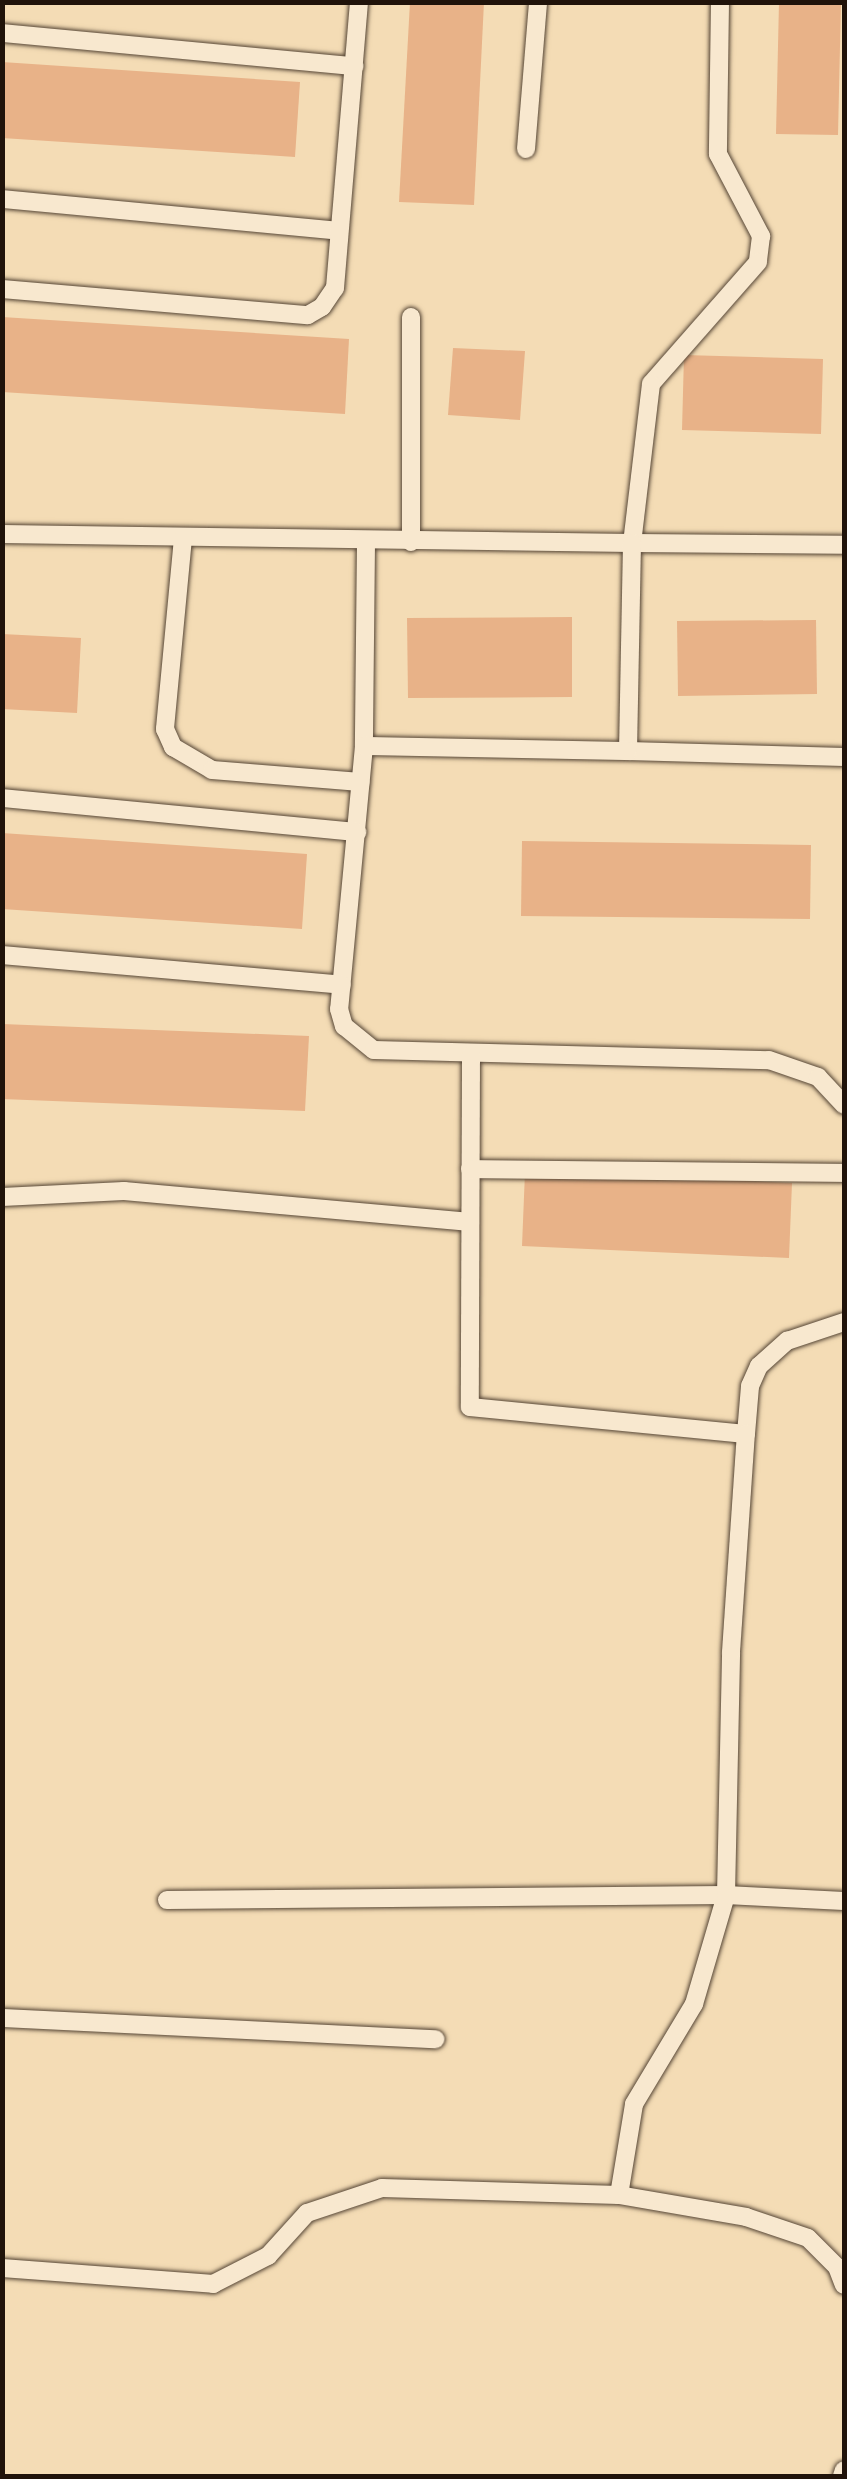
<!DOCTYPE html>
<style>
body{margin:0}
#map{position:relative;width:847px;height:2479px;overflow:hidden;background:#f4dcb5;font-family:"EB Garamond",serif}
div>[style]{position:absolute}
.building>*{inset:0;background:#e8b288}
.roads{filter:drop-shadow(0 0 2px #554535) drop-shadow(0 0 2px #554535)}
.lane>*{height:18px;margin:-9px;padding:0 9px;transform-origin:9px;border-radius:9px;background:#f8e8cf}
span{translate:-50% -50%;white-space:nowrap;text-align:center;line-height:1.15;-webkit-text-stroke:8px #f8e8cf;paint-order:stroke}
.frame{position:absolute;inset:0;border:5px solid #20130a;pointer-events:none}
</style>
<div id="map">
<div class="building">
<div style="clip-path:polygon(410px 2px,484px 2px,474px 205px,399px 202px)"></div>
<div style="clip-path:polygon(779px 2px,841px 2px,838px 135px,776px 134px)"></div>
<div style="clip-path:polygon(2px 62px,300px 82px,295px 157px,2px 138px)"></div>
<div style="clip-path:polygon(2px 317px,349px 339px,345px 414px,2px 392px)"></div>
<div style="clip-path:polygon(453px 348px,525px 351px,520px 420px,448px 415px)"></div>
<div style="clip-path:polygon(684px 355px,823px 359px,821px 434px,682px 430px)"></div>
<div style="clip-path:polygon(572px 617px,572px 697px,408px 698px,407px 618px)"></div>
<div style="clip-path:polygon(816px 620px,817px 694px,678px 696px,677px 621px)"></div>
<div style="clip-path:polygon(2px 634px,81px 638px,77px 713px,2px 709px)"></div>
<div style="clip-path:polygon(2px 833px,307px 854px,302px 929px,2px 909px)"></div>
<div style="clip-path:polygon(522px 841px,811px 845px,810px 919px,521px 916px)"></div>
<div style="clip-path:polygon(2px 1024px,309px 1036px,305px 1111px,2px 1099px)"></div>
<div style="clip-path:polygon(525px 1172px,792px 1183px,789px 1258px,522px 1246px)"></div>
</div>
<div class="roads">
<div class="lane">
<div style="left:720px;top:2px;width:152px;rotate:90.8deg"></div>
<div style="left:718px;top:154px;width:93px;rotate:62.3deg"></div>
<div style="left:761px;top:236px;width:26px;rotate:97deg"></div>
<div style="left:758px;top:262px;width:162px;rotate:131.3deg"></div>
<div style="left:651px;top:384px;width:160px;rotate:96.8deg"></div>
<div style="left:632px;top:543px;width:212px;rotate:0.5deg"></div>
<div style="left:2px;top:33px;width:354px;rotate:5.4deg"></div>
<div style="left:526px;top:149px;width:147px;rotate:-85.3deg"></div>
<div style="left:2px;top:199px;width:338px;rotate:5.4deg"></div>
<div style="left:2px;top:289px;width:307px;rotate:4.9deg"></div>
<div style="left:308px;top:315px;width:16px;rotate:-30deg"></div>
<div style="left:322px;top:307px;width:23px;rotate:-56deg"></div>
<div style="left:335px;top:288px;width:287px;rotate:-85.2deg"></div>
<div style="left:2px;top:534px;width:630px;rotate:0.82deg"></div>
<div style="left:632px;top:543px;width:208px;rotate:91.1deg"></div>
<div style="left:628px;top:751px;width:216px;rotate:1.6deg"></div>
<div style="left:183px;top:538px;width:192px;rotate:95.4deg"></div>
<div style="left:165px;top:729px;width:20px;rotate:66deg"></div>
<div style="left:173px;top:747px;width:45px;rotate:30.5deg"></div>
<div style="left:212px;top:770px;width:149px;rotate:4.6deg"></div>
<div style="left:411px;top:542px;width:225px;rotate:-90deg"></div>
<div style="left:366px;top:543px;width:203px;rotate:90.6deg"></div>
<div style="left:364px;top:746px;width:264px;rotate:95.4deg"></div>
<div style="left:339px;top:1009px;width:18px;rotate:74deg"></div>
<div style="left:344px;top:1026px;width:38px;rotate:39deg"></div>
<div style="left:374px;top:1050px;width:395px;rotate:1.5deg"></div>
<div style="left:769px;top:1060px;width:52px;rotate:19.1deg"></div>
<div style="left:818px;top:1077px;width:38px;rotate:47deg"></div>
<div style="left:364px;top:746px;width:264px;rotate:1.1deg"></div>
<div style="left:2px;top:798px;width:357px;rotate:5.5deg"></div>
<div style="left:2px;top:955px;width:341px;rotate:5deg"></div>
<div style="left:471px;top:1055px;width:352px;rotate:90.2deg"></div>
<div style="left:470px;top:1407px;width:277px;rotate:5.6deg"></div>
<div style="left:746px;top:1434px;width:48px;rotate:-85.2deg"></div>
<div style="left:750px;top:1386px;width:22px;rotate:-66deg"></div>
<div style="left:759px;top:1366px;width:38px;rotate:-42deg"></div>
<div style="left:787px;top:1341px;width:60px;rotate:-18.4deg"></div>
<div style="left:470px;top:1169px;width:374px;rotate:0.6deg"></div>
<div style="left:2px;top:1197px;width:122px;rotate:-2.8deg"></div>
<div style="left:124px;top:1191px;width:345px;rotate:5.1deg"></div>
<div style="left:167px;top:1900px;width:559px;rotate:-0.51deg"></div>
<div style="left:726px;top:1895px;width:118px;rotate:2.9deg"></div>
<div style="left:2px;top:2018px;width:434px;rotate:2.8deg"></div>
<div style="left:619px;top:2195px;width:92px;rotate:-80.6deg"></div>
<div style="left:634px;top:2104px;width:117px;rotate:-59deg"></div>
<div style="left:694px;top:2004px;width:114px;rotate:-73.6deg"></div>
<div style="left:726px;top:1895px;width:243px;rotate:-88.8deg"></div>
<div style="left:731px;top:1652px;width:219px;rotate:-86.1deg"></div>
<div style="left:2px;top:2268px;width:212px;rotate:4.3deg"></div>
<div style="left:213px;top:2284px;width:62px;rotate:-27deg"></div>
<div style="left:268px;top:2256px;width:58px;rotate:-47.8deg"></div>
<div style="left:307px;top:2213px;width:79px;rotate:-18.4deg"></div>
<div style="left:382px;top:2188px;width:237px;rotate:1.7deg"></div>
<div style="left:619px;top:2195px;width:129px;rotate:9.8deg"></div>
<div style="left:746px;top:2217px;width:65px;rotate:18.7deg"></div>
<div style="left:808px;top:2238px;width:41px;rotate:45deg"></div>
<div style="left:837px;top:2267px;width:19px;rotate:69deg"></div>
<div style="left:842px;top:2476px;width:6px;rotate:-72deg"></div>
</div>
</div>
<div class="frame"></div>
</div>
